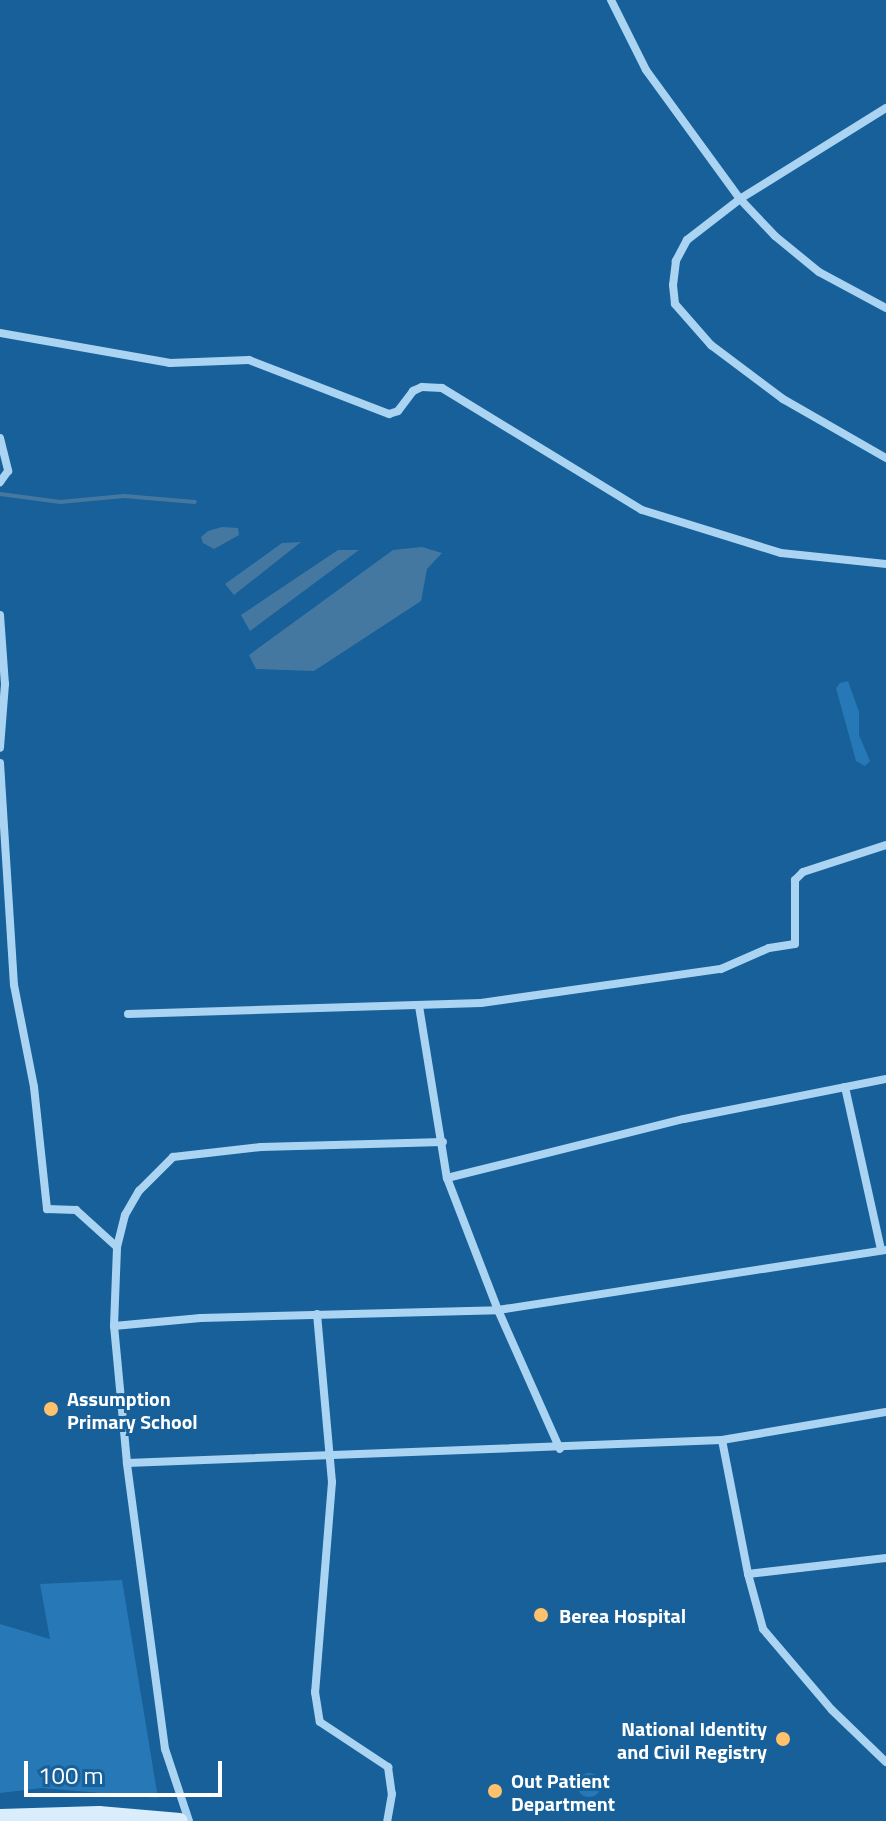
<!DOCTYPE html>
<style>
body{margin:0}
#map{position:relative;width:886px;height:1821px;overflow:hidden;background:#176099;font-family:"Titillium Web",sans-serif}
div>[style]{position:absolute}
.green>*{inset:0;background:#2679b6}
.round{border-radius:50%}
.water>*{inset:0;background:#4578a0}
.stream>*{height:4px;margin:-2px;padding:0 2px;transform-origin:2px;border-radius:2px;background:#4578a0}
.minor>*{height:8px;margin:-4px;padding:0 4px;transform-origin:4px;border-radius:4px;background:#abd4f2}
.secondary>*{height:16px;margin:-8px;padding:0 8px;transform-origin:8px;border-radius:8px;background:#daedfc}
.dots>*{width:22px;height:22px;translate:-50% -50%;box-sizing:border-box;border:4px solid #176099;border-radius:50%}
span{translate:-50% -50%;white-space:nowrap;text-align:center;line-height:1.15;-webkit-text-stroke:6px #176099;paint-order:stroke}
.poi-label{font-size:20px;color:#fff;font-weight:700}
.left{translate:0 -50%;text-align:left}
.right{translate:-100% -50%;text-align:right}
.scale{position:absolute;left:24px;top:1761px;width:198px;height:36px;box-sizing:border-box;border:4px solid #fff;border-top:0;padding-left:10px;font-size:24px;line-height:28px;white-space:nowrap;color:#fff;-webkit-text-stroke:6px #176099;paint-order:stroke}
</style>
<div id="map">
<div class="green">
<div style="clip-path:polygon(848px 681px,859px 712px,859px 735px,870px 761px,865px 766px,856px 761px,836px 688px,840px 683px)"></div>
<div style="clip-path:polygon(122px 1580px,158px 1798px,42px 1788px,0 1793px,0 1624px,50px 1639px,40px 1584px)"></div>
<div class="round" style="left:577px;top:1773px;width:24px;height:24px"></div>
</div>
<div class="water">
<div style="clip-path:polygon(222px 527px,238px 528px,239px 535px,214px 549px,203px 543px,201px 537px,208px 531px)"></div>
<div style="clip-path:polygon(301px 542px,234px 595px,225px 584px,282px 543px)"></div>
<div style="clip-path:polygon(422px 547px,442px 553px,427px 569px,421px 601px,314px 671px,256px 669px,249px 655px,393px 550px)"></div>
<div style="clip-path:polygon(338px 550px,359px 550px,250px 631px,241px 615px)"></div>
</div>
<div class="stream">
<div style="left:0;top:494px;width:61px;rotate:7.6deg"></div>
<div style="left:60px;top:502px;width:64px;rotate:-5.4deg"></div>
<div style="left:124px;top:496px;width:71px;rotate:4.8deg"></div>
</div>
<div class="minor">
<div style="left:611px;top:0;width:78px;rotate:63.4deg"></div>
<div style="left:646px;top:70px;width:160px;rotate:53.9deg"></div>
<div style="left:740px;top:199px;width:51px;rotate:46.6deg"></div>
<div style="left:775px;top:236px;width:57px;rotate:39.3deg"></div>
<div style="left:819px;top:272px;width:76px;rotate:28.2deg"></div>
<div style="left:886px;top:108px;width:172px;rotate:148.1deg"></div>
<div style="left:740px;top:199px;width:67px;rotate:142.3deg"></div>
<div style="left:687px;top:240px;width:24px;rotate:118deg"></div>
<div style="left:676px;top:261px;width:24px;rotate:97deg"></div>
<div style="left:673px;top:285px;width:19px;rotate:84deg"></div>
<div style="left:675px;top:304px;width:55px;rotate:48.7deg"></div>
<div style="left:711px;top:345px;width:90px;rotate:36.9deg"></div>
<div style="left:783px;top:399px;width:119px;rotate:29.8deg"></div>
<div style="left:0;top:333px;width:173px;rotate:10deg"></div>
<div style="left:170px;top:363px;width:79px;rotate:-2.2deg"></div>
<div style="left:249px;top:360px;width:150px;rotate:21.1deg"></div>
<div style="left:389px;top:414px;width:9px;rotate:-18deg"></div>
<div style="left:398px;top:411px;width:25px;rotate:-53deg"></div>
<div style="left:413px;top:391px;width:10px;rotate:-24deg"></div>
<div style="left:422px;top:387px;width:20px;rotate:3deg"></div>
<div style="left:442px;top:388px;width:234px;rotate:31.4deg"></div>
<div style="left:642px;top:510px;width:145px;rotate:17.2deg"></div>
<div style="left:781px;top:553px;width:106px;rotate:6deg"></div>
<div style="left:0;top:438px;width:34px;rotate:76deg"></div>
<div style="left:8px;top:471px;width:14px;rotate:126deg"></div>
<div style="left:0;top:615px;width:69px;rotate:85.9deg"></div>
<div style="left:5px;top:684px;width:64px;rotate:94.5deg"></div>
<div style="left:0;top:763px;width:222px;rotate:86.4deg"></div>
<div style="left:14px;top:985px;width:104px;rotate:78.9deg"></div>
<div style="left:34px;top:1087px;width:123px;rotate:83.9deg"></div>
<div style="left:47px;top:1209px;width:29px;rotate:2deg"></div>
<div style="left:76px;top:1210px;width:55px;rotate:42.1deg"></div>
<div style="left:419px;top:1006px;width:174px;rotate:80.8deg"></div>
<div style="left:447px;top:1178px;width:142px;rotate:68.9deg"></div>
<div style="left:498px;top:1310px;width:152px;rotate:66deg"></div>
<div style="left:128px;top:1014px;width:353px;rotate:-1.8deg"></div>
<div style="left:481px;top:1003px;width:242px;rotate:-8.1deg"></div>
<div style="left:721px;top:969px;width:52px;rotate:-23.6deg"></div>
<div style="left:769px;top:948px;width:26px;rotate:-9deg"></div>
<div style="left:795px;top:944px;width:64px;rotate:-90deg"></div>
<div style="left:795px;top:880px;width:11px;rotate:-45deg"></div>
<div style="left:803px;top:872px;width:87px;rotate:-18deg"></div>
<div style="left:845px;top:1087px;width:167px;rotate:77.5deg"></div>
<div style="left:447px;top:1178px;width:244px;rotate:-14deg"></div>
<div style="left:684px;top:1119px;width:206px;rotate:-11.2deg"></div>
<div style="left:317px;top:1314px;width:169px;rotate:84.9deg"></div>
<div style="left:332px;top:1482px;width:211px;rotate:94.6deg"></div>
<div style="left:315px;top:1692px;width:30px;rotate:81deg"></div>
<div style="left:320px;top:1722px;width:82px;rotate:33.5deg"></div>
<div style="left:388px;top:1767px;width:27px;rotate:82deg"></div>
<div style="left:392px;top:1794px;width:27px;rotate:100deg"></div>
<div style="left:114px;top:1326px;width:87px;rotate:-5.3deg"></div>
<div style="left:201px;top:1318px;width:297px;rotate:-1.5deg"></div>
<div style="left:498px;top:1310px;width:393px;rotate:-8.8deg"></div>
<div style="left:722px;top:1440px;width:136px;rotate:79deg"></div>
<div style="left:748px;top:1574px;width:57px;rotate:74.7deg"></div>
<div style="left:763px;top:1629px;width:106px;rotate:49.6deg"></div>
<div style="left:832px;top:1710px;width:75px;rotate:43.9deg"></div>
<div style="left:127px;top:1463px;width:595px;rotate:-2.21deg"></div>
<div style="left:722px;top:1440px;width:166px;rotate:-9.7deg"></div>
<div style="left:748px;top:1574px;width:139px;rotate:-6.6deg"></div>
<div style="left:189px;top:1821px;width:76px;rotate:-108.4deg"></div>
<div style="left:165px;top:1749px;width:289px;rotate:-97.6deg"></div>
<div style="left:127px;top:1463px;width:138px;rotate:-95.4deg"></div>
<div style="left:114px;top:1326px;width:79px;rotate:-87.8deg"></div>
<div style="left:117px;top:1247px;width:33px;rotate:-76deg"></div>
<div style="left:125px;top:1215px;width:28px;rotate:-60deg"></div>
<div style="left:139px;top:1191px;width:48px;rotate:-45deg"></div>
<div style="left:173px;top:1157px;width:89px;rotate:-6.5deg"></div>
<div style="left:261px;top:1147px;width:182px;rotate:-1.6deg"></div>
</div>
<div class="secondary">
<div style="left:0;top:1817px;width:99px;rotate:-1.7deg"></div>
<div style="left:99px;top:1814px;width:81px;rotate:4.9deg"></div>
</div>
<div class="dots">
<div style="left:51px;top:1409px;background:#ffc16c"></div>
<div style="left:541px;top:1615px;background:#ffc16c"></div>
<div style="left:783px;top:1739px;background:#ffc16c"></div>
<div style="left:495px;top:1791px;background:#ffc16c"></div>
</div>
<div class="poi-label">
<span class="left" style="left:67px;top:1410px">Assumption<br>Primary School</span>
<span class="left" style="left:559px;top:1615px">Berea Hospital</span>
<span class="right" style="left:767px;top:1740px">National Identity<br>and Civil Registry</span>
<span class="left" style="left:511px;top:1792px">Out Patient<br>Department</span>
</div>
<div class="scale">100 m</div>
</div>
